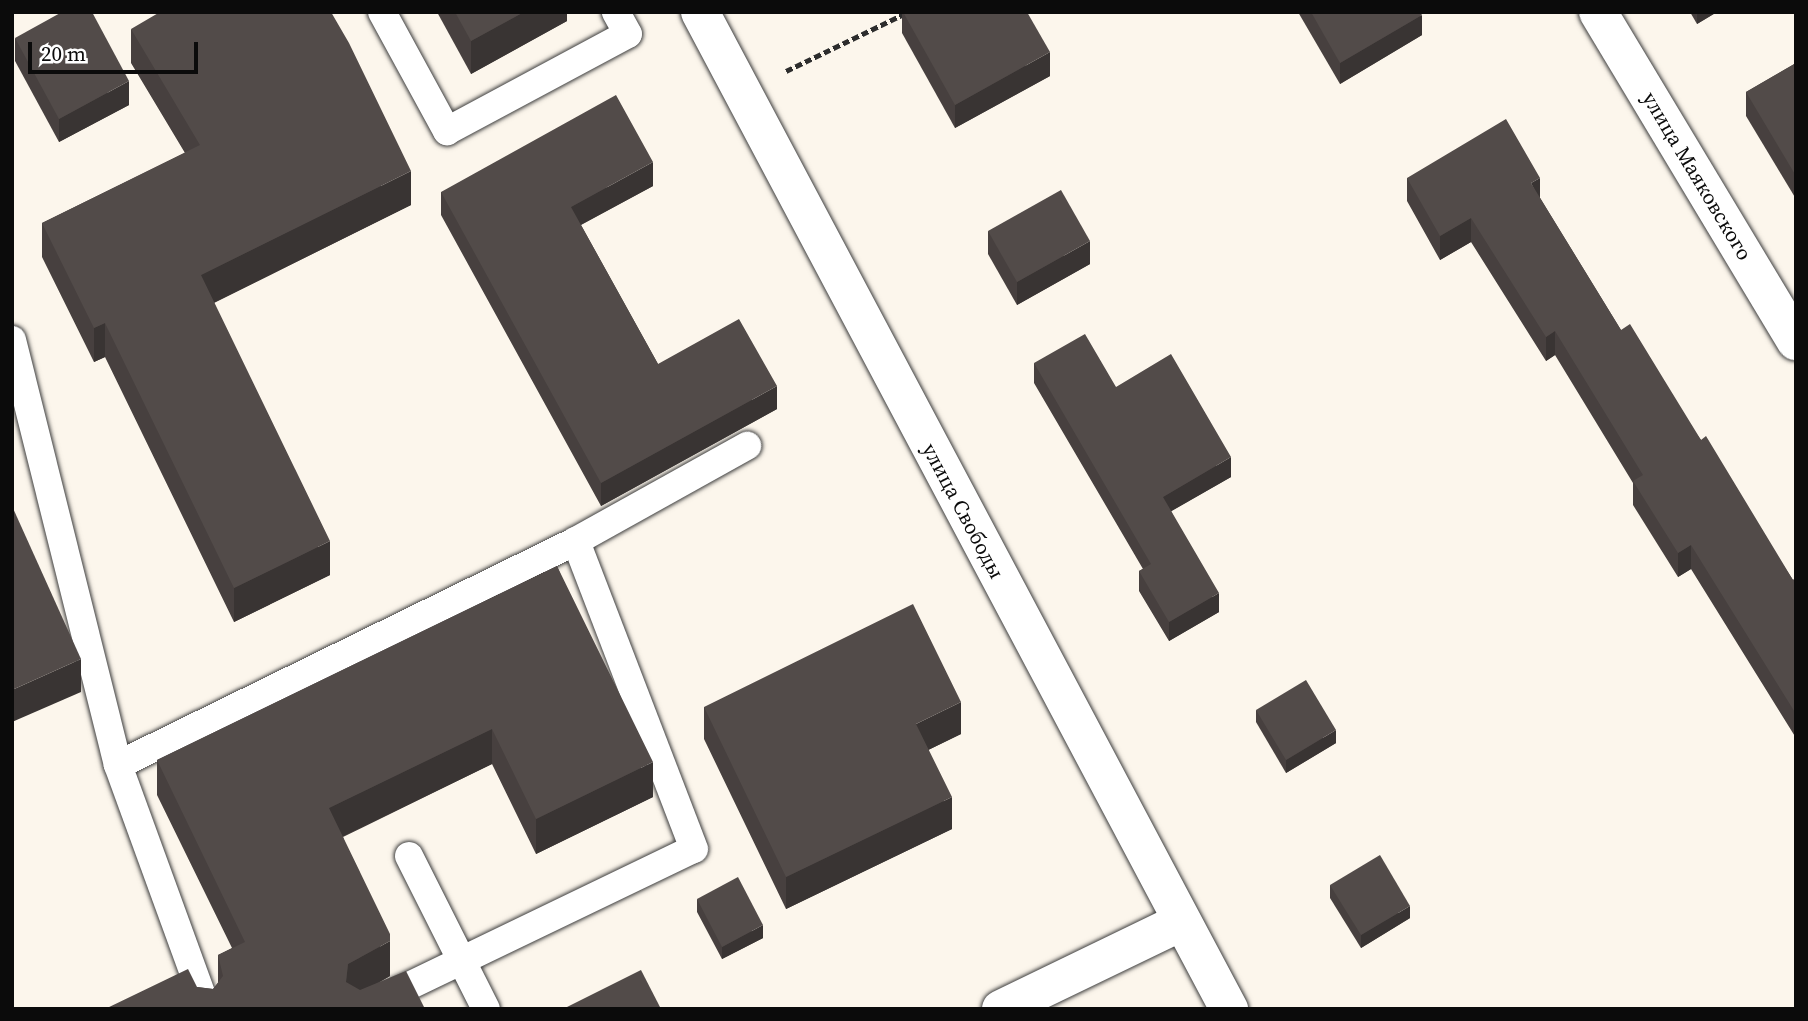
<!DOCTYPE html>
<meta charset="utf-8">
<style>
body{margin:0}
#map{position:relative;width:1808px;height:1021px;overflow:hidden;background:#fcf6ec;font-family:"Source Serif 4",serif}
div>[style]{position:absolute}
.path>*{height:4.5px;margin-top:-2.25px;transform-origin:0;background:repeating-linear-gradient(90deg,#2d2d2d 0 7px,transparent 0 10.5px)}
.roads{filter:drop-shadow(0 0 2px #3e3e3e) drop-shadow(0 0 2px #3e3e3e)}
.service>*{height:28px;margin:-14px;padding:0 14px;transform-origin:14px;border-radius:14px;background:#fff}
.minor>*{height:38px;margin:-19px;padding:0 19px;transform-origin:19px;border-radius:19px;background:#fff}
.tertiary>*{height:38px;margin:-19px;padding:0 19px;transform-origin:19px;border-radius:19px;background:#fff}
.wall>*{inset:0;background:#47403f}
.shaded-wall>*{inset:0;background:#393433}
.building>*{inset:0;background:#524b49}
span{translate:-50% -50%;white-space:nowrap;text-align:center;line-height:1.15;-webkit-text-stroke:7px #fff;paint-order:stroke}
.street-label{font-size:21px;color:#0b0b0b}
.frame{position:absolute;inset:0;border:14px solid #0b0b0b;pointer-events:none}
.scale{position:absolute;left:28px;top:42px;width:170px;height:32px;box-sizing:border-box;border:4px solid #0b0b0b;border-top:0;padding-left:9px;font-size:21px;line-height:24px;white-space:nowrap;color:#0b0b0b;-webkit-text-stroke:5px #fff;paint-order:stroke}
</style>
<div id="map">
<div class="path">
<div style="left:786px;top:71px;width:136px;rotate:-25.8deg"></div>
</div>
<div class="roads">
<div class="service">
<div style="left:382px;top:12px;width:136px;rotate:61.4deg"></div>
<div style="left:447px;top:131px;width:205px;rotate:-28.2deg"></div>
<div style="left:628px;top:34px;width:25px;rotate:-119deg"></div>
<div style="left:12px;top:340px;width:438px;rotate:76deg"></div>
<div style="left:118px;top:765px;width:260px;rotate:70deg"></div>
<div style="left:118px;top:765px;width:510px;rotate:-26.06deg"></div>
<div style="left:576px;top:541px;width:196px;rotate:-29.1deg"></div>
<div style="left:409px;top:856px;width:171px;rotate:63.3deg"></div>
<div style="left:361px;top:1009px;width:369px;rotate:-25.7deg"></div>
<div style="left:694px;top:849px;width:330px;rotate:-111deg"></div>
</div>
<div class="minor">
<div style="left:1598px;top:12px;width:384px;rotate:59deg"></div>
<div style="left:1001px;top:1009px;width:198px;rotate:-25.8deg"></div>
</div>
<div class="tertiary">
<div style="left:700px;top:12px;width:1129px;rotate:62.05deg"></div>
</div>
</div>
<div class="wall">
<div style="clip-path:polygon(437px 12px,567px 12px,567px 21px,471px 74px)"></div>
<div style="clip-path:polygon(902px 12px,903px 12px,1050px 76px,955px 128px,902px 33px)"></div>
<div style="clip-path:polygon(1298px 12px,1420px 12px,1422px 35px,1340px 84px)"></div>
<div style="clip-path:polygon(1690px 12px,1717px 12px,1697px 24px)"></div>
<div style="clip-path:polygon(131px 29px,411px 205px,214px 303px,330px 575px,234px 622px,105px 357px,94px 362px,42px 257px,42px 223px,185px 153px,131px 63px)"></div>
<div style="clip-path:polygon(15px 38px,129px 105px,59px 142px,15px 61px)"></div>
<div style="clip-path:polygon(1796px 63px,1796px 199px,1746px 116px,1746px 92px)"></div>
<div style="clip-path:polygon(1407px 178px,1540px 198px,1621px 330px,1701px 440px,1793px 580px,1796px 578px,1796px 738px,1691px 569px,1678px 577px,1633px 505px,1633px 483px,1555px 355px,1546px 361px,1471px 242px,1440px 260px,1407px 201px)"></div>
<div style="clip-path:polygon(653px 186px,581px 225px,658px 364px,777px 409px,601px 506px,441px 215px,441px 192px)"></div>
<div style="clip-path:polygon(988px 231px,1090px 264px,1017px 305px,988px 254px)"></div>
<div style="clip-path:polygon(1034px 363px,1116px 387px,1231px 477px,1171px 511px,1219px 612px,1169px 641px,1139px 591px,1139px 571px,1143px 569px,1034px 383px)"></div>
<div style="clip-path:polygon(557px 566px,653px 797px,536px 854px,492px 764px,343px 837px,390px 976px,380px 982px,425px 1009px,105px 1009px,197px 987px,213px 989px,218px 983px,218px 955px,232px 948px,157px 795px,157px 760px)"></div>
<div style="clip-path:polygon(704px 707px,961px 734px,928px 750px,952px 829px,786px 909px,704px 739px)"></div>
<div style="clip-path:polygon(1256px 710px,1336px 743px,1286px 773px,1256px 722px)"></div>
<div style="clip-path:polygon(1330px 885px,1410px 918px,1361px 948px,1330px 898px)"></div>
<div style="clip-path:polygon(697px 899px,763px 938px,722px 959px,697px 912px)"></div>
</div>
<div class="shaded-wall">
<div style="clip-path:polygon(524px 12px,567px 12px,567px 21px,471px 74px,471px 41px)"></div>
<div style="clip-path:polygon(1697px 12px,1717px 12px,1697px 24px)"></div>
<div style="clip-path:polygon(1422px 15px,1422px 35px,1340px 84px,1340px 63px)"></div>
<div style="clip-path:polygon(1050px 52px,1050px 76px,955px 128px,955px 105px)"></div>
<div style="clip-path:polygon(129px 81px,129px 105px,59px 142px,59px 119px)"></div>
<div style="clip-path:polygon(653px 162px,653px 186px,571px 230px,571px 207px)"></div>
<div style="clip-path:polygon(411px 171px,411px 205px,201px 309px,201px 275px)"></div>
<div style="clip-path:polygon(1540px 178px,1540px 202px,1531px 183px)"></div>
<div style="clip-path:polygon(1471px 218px,1471px 242px,1440px 260px,1440px 236px)"></div>
<div style="clip-path:polygon(1090px 241px,1090px 264px,1017px 305px,1017px 282px)"></div>
<div style="clip-path:polygon(105px 323px,105px 357px,94px 362px,94px 328px)"></div>
<div style="clip-path:polygon(1555px 331px,1555px 355px,1546px 361px,1546px 337px)"></div>
<div style="clip-path:polygon(777px 386px,777px 409px,601px 506px,601px 483px)"></div>
<div style="clip-path:polygon(1231px 457px,1231px 477px,1163px 516px,1163px 497px)"></div>
<div style="clip-path:polygon(330px 541px,330px 575px,234px 622px,234px 588px)"></div>
<div style="clip-path:polygon(1691px 545px,1691px 569px,1678px 577px,1678px 553px)"></div>
<div style="clip-path:polygon(1219px 593px,1219px 612px,1169px 641px,1169px 622px)"></div>
<div style="clip-path:polygon(81px 659px,81px 692px,12px 722px,12px 690px)"></div>
<div style="clip-path:polygon(961px 702px,961px 734px,916px 756px,916px 724px)"></div>
<div style="clip-path:polygon(492px 729px,492px 764px,329px 843px,329px 808px)"></div>
<div style="clip-path:polygon(1336px 730px,1336px 743px,1286px 773px,1286px 760px)"></div>
<div style="clip-path:polygon(653px 762px,653px 797px,536px 854px,536px 819px)"></div>
<div style="clip-path:polygon(952px 797px,952px 829px,786px 909px,786px 877px)"></div>
<div style="clip-path:polygon(1410px 906px,1410px 918px,1361px 948px,1361px 935px)"></div>
<div style="clip-path:polygon(763px 925px,763px 938px,722px 959px,722px 947px)"></div>
<div style="clip-path:polygon(390px 941px,390px 976px,348px 999px,346px 982px,348px 964px)"></div>
</div>
<div class="building">
<div style="clip-path:polygon(62px 12px,92px 12px,129px 81px,59px 119px,15px 38px)"></div>
<div style="clip-path:polygon(160px 12px,331px 12px,349px 43px,411px 171px,201px 275px,330px 541px,234px 588px,105px 323px,94px 328px,42px 223px,200px 145px,131px 29px)"></div>
<div style="clip-path:polygon(455px 12px,524px 12px,471px 41px)"></div>
<div style="clip-path:polygon(903px 12px,1027px 12px,1050px 52px,955px 105px)"></div>
<div style="clip-path:polygon(1311px 12px,1420px 12px,1422px 15px,1340px 63px)"></div>
<div style="clip-path:polygon(1796px 63px,1796px 176px,1746px 92px)"></div>
<div style="clip-path:polygon(616px 95px,653px 162px,571px 207px,658px 364px,739px 319px,777px 386px,601px 483px,441px 192px)"></div>
<div style="clip-path:polygon(1506px 119px,1540px 178px,1531px 183px,1621px 330px,1630px 324px,1701px 440px,1706px 436px,1793px 580px,1796px 578px,1796px 714px,1691px 545px,1678px 553px,1633px 481px,1643px 475px,1555px 331px,1546px 337px,1471px 218px,1440px 236px,1407px 178px)"></div>
<div style="clip-path:polygon(1061px 190px,1090px 241px,1017px 282px,988px 231px)"></div>
<div style="clip-path:polygon(1085px 334px,1116px 387px,1171px 354px,1231px 457px,1163px 497px,1219px 593px,1169px 622px,1139px 571px,1151px 564px,1034px 363px)"></div>
<div style="clip-path:polygon(12px 506px,81px 659px,12px 690px)"></div>
<div style="clip-path:polygon(557px 566px,653px 762px,536px 819px,492px 729px,329px 808px,390px 934px,390px 941px,348px 964px,346px 982px,360px 990px,406px 971px,425px 1009px,105px 1009px,188px 969px,197px 987px,213px 989px,223px 976px,218px 955px,245px 942px,157px 760px)"></div>
<div style="clip-path:polygon(913px 604px,961px 702px,916px 724px,952px 797px,786px 877px,704px 707px)"></div>
<div style="clip-path:polygon(1306px 680px,1336px 730px,1286px 760px,1256px 710px)"></div>
<div style="clip-path:polygon(1380px 855px,1410px 906px,1361px 935px,1330px 885px)"></div>
<div style="clip-path:polygon(738px 877px,763px 925px,722px 947px,697px 899px)"></div>
<div style="clip-path:polygon(641px 970px,661px 1009px,563px 1009px)"></div>
</div>
<div class="street-label">
<span style="left:1697px;top:176px;rotate:59deg">улица Маяковского</span>
<span style="left:963px;top:511px;rotate:62deg">улица Свободы</span>
</div>
<div class="frame"></div>
<div class="scale">20 m</div>
</div>
